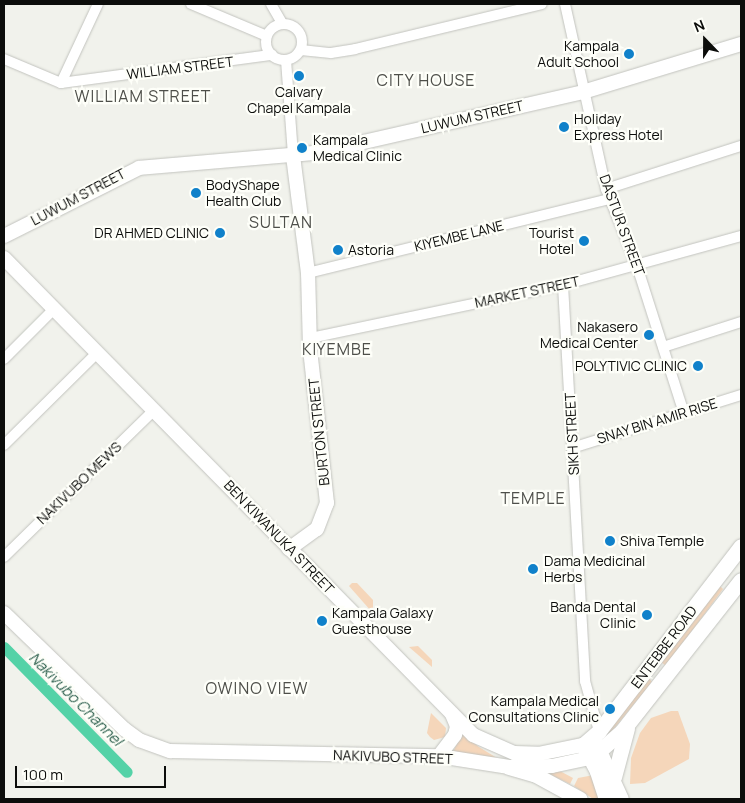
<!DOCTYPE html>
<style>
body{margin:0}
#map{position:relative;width:745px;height:803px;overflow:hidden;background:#f1f2ec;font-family:Manrope,sans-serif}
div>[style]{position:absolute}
.green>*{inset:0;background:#f5d6ba}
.canal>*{height:11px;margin:-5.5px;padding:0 5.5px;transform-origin:5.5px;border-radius:5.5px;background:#54d2a7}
.roads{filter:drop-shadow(0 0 1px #c2c3be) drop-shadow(0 0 1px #c2c3be)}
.street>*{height:10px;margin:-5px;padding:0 5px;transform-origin:5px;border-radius:5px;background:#fff}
.street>.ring{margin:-5px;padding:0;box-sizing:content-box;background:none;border:10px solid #fff;border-radius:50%}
.secondary>*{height:14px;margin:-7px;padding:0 7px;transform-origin:7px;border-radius:7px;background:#fff}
.primary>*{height:15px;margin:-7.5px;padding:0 7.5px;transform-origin:7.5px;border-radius:7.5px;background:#fff}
.dots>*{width:14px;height:14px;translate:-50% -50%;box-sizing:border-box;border:2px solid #fefff9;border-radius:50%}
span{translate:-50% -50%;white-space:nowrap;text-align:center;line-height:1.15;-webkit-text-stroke:4.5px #fefff9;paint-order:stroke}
.poi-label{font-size:14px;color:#0c0d0b}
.right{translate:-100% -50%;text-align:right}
.left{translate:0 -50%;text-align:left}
.street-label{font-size:14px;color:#0c0d0b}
.water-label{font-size:15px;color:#2f614f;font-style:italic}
.quarter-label{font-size:16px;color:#4e4f4a;letter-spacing:1px}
.frame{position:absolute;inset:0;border:5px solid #0c0d0b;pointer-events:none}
.north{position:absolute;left:680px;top:15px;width:50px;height:50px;-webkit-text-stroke:4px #fefff9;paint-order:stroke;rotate:338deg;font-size:14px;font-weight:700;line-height:20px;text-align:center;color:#0c0d0b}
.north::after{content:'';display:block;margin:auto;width:18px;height:22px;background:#0c0d0b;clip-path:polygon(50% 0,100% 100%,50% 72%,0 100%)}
.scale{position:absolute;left:15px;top:766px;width:151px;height:22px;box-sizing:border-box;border:2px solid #0c0d0b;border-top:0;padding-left:6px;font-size:15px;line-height:18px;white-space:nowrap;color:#0c0d0b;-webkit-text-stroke:4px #fefff9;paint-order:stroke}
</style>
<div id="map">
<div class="green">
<div style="clip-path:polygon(352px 583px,357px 583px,373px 600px,373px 609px,371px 611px,349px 586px)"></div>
<div style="clip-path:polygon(719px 585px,723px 589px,666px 666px,660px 661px)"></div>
<div style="clip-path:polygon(418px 646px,432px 660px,432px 667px,409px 647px)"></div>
<div style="clip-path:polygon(649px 678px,652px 682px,607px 737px,610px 726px)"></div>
<div style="clip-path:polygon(671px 711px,678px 711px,690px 744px,689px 759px,645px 783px,630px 784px,631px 758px,640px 733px,651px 718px)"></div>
<div style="clip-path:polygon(431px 713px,446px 728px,445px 737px,434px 740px,430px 737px,427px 733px)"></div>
<div style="clip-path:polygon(462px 733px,479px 747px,497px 758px,452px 754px)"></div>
<div style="clip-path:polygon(558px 770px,573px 778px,570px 784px,543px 771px)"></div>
<div style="clip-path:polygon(594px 775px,602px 799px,593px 799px,574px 786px,578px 778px)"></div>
</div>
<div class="canal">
<div style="left:4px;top:647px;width:175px;rotate:45.5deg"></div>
</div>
<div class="roads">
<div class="street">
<div style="left:191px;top:4px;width:82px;rotate:22.8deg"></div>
<div style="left:271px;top:4px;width:22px;rotate:60deg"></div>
<div style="left:565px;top:4px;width:189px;rotate:77.5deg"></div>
<div style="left:606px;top:189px;width:83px;rotate:68.1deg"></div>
<div style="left:637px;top:266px;width:154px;rotate:72.3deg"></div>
<div class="ring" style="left:266px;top:24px;width:26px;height:26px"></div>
<div style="left:301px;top:50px;width:30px;rotate:6deg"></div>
<div style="left:331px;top:53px;width:24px;rotate:-9deg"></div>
<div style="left:355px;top:49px;width:192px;rotate:-13.5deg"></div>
<div style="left:4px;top:59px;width:62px;rotate:22.8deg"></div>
<div style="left:61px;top:83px;width:213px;rotate:-7.6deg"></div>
<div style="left:286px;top:60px;width:96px;rotate:85.8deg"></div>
<div style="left:61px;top:83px;width:87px;rotate:-64.9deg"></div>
<div style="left:606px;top:189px;width:142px;rotate:-17.7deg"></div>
<div style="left:308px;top:273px;width:310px;rotate:-13.8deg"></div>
<div style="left:563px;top:285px;width:397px;rotate:86.8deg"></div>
<div style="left:585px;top:681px;width:52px;rotate:74.4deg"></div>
<div style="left:310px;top:338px;width:258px;rotate:-11.8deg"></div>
<div style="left:563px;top:285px;width:185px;rotate:-15.4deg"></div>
<div style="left:663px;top:347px;width:82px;rotate:-17.8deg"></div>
<div style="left:4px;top:359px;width:71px;rotate:-45deg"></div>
<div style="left:4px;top:445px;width:131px;rotate:-44.7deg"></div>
<div style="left:572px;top:448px;width:177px;rotate:-17.4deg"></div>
<div style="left:4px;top:557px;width:210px;rotate:-44.4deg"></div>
</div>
<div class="secondary">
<div style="left:4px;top:236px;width:151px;rotate:-26.7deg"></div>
<div style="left:139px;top:168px;width:177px;rotate:-4.9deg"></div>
<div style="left:315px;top:153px;width:275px;rotate:-12.8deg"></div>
<div style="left:583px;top:92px;width:165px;rotate:-16.9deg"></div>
<div style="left:4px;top:258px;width:669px;rotate:45.48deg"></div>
<div style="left:473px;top:735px;width:45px;rotate:23.7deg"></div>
<div style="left:514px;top:753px;width:24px;rotate:2deg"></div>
<div style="left:538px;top:754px;width:46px;rotate:-11.3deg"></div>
<div style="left:289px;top:549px;width:34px;rotate:-36deg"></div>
<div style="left:317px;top:529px;width:28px;rotate:-69deg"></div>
<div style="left:327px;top:503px;width:156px;rotate:-96.3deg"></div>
<div style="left:310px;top:348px;width:75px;rotate:-91.5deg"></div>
<div style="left:308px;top:273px;width:118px;rotate:-97.3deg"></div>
<div style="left:4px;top:613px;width:167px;rotate:44deg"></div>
<div style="left:124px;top:729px;width:19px;rotate:36deg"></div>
<div style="left:139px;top:740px;width:33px;rotate:20deg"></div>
<div style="left:170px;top:751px;width:269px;rotate:1.1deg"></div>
<div style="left:439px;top:756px;width:71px;rotate:8.9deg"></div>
<div style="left:509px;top:767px;width:43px;rotate:-1.3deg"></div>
<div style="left:552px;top:766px;width:40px;rotate:-12deg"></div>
<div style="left:439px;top:756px;width:26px;rotate:-53deg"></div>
<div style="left:455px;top:735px;width:9px;rotate:-77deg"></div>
<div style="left:457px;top:726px;width:13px;rotate:-113deg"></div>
</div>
<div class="primary">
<div style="left:596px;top:744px;width:60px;rotate:65.6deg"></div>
<div style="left:591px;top:758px;width:41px;rotate:-41.1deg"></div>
<div style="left:622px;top:731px;width:192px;rotate:-51.8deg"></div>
<div style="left:509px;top:767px;width:26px;rotate:16deg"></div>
<div style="left:534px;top:774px;width:52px;rotate:28.5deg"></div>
<div style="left:614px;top:777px;width:51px;rotate:-75.1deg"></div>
<div style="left:606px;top:799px;width:29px;rotate:-108deg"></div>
<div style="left:597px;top:771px;width:30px;rotate:-118deg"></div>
<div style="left:583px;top:745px;width:21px;rotate:-41deg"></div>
<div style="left:599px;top:731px;width:233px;rotate:-52.5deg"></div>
</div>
</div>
<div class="dots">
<div style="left:629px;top:54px;background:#1081ca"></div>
<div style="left:299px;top:76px;background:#1081ca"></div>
<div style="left:564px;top:127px;background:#1081ca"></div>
<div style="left:302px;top:148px;background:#1081ca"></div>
<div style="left:196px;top:193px;background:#1081ca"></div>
<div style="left:220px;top:233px;background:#1081ca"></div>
<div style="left:584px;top:241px;background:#1081ca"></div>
<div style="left:338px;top:250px;background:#1081ca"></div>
<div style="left:649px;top:335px;background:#1081ca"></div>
<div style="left:698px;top:366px;background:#1081ca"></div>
<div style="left:610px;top:541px;background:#1081ca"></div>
<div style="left:533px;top:569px;background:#1081ca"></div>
<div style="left:647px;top:615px;background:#1081ca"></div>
<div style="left:322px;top:621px;background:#1081ca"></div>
<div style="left:610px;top:709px;background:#1081ca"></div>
</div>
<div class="poi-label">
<span class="right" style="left:619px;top:54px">Kampala<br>Adult School</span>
<span style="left:299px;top:100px">Calvary<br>Chapel Kampala</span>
<span class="left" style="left:574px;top:127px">Holiday<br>Express Hotel</span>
<span class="left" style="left:313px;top:148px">Kampala<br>Medical Clinic</span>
<span class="left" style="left:206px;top:193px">BodyShape<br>Health Club</span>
<span class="right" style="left:209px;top:233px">DR AHMED CLINIC</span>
<span class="right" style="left:574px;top:241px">Tourist<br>Hotel</span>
<span class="left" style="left:348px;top:250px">Astoria</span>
<span class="right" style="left:638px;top:335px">Nakasero<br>Medical Center</span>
<span class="right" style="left:687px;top:366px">POLYTIVIC CLINIC</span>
<span class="left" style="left:620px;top:541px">Shiva Temple</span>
<span class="left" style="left:544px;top:569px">Dama Medicinal<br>Herbs</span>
<span class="right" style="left:636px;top:615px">Banda Dental<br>Clinic</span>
<span class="left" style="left:332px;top:621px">Kampala Galaxy<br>Guesthouse</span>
<span class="right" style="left:599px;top:709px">Kampala Medical<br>Consultations Clinic</span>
</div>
<div class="street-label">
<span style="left:180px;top:68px;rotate:-7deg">WILLIAM STREET</span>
<span style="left:472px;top:117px;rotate:-13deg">LUWUM STREET</span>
<span style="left:78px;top:197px;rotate:-28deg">LUWUM STREET</span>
<span style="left:622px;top:225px;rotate:70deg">DASTUR STREET</span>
<span style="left:459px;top:236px;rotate:-14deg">KIYEMBE LANE</span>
<span style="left:527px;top:292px;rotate:-12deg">MARKET STREET</span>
<span style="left:657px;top:421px;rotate:-17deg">SNAY BIN AMIR RISE</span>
<span style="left:319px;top:432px;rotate:-96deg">BURTON STREET</span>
<span style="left:572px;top:434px;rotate:-93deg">SIKH STREET</span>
<span style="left:79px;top:483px;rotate:-44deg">NAKIVUBO MEWS</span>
<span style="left:279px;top:537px;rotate:46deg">BEN KIWANUKA STREET</span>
<span style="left:664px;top:647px;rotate:-53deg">ENTEBBE ROAD</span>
<span style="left:393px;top:757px;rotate:2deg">NAKIVUBO STREET</span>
</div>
<div class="water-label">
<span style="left:76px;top:699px;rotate:45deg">Nakivubo Channel</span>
</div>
<div class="quarter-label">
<span style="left:426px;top:80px">CITY HOUSE</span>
<span style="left:143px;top:96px">WILLIAM STREET</span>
<span style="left:281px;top:222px">SULTAN</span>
<span style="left:337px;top:349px">KIYEMBE</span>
<span style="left:533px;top:498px">TEMPLE</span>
<span style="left:257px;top:688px">OWINO VIEW</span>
</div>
<div class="frame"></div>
<div class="north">N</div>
<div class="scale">100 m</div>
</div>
